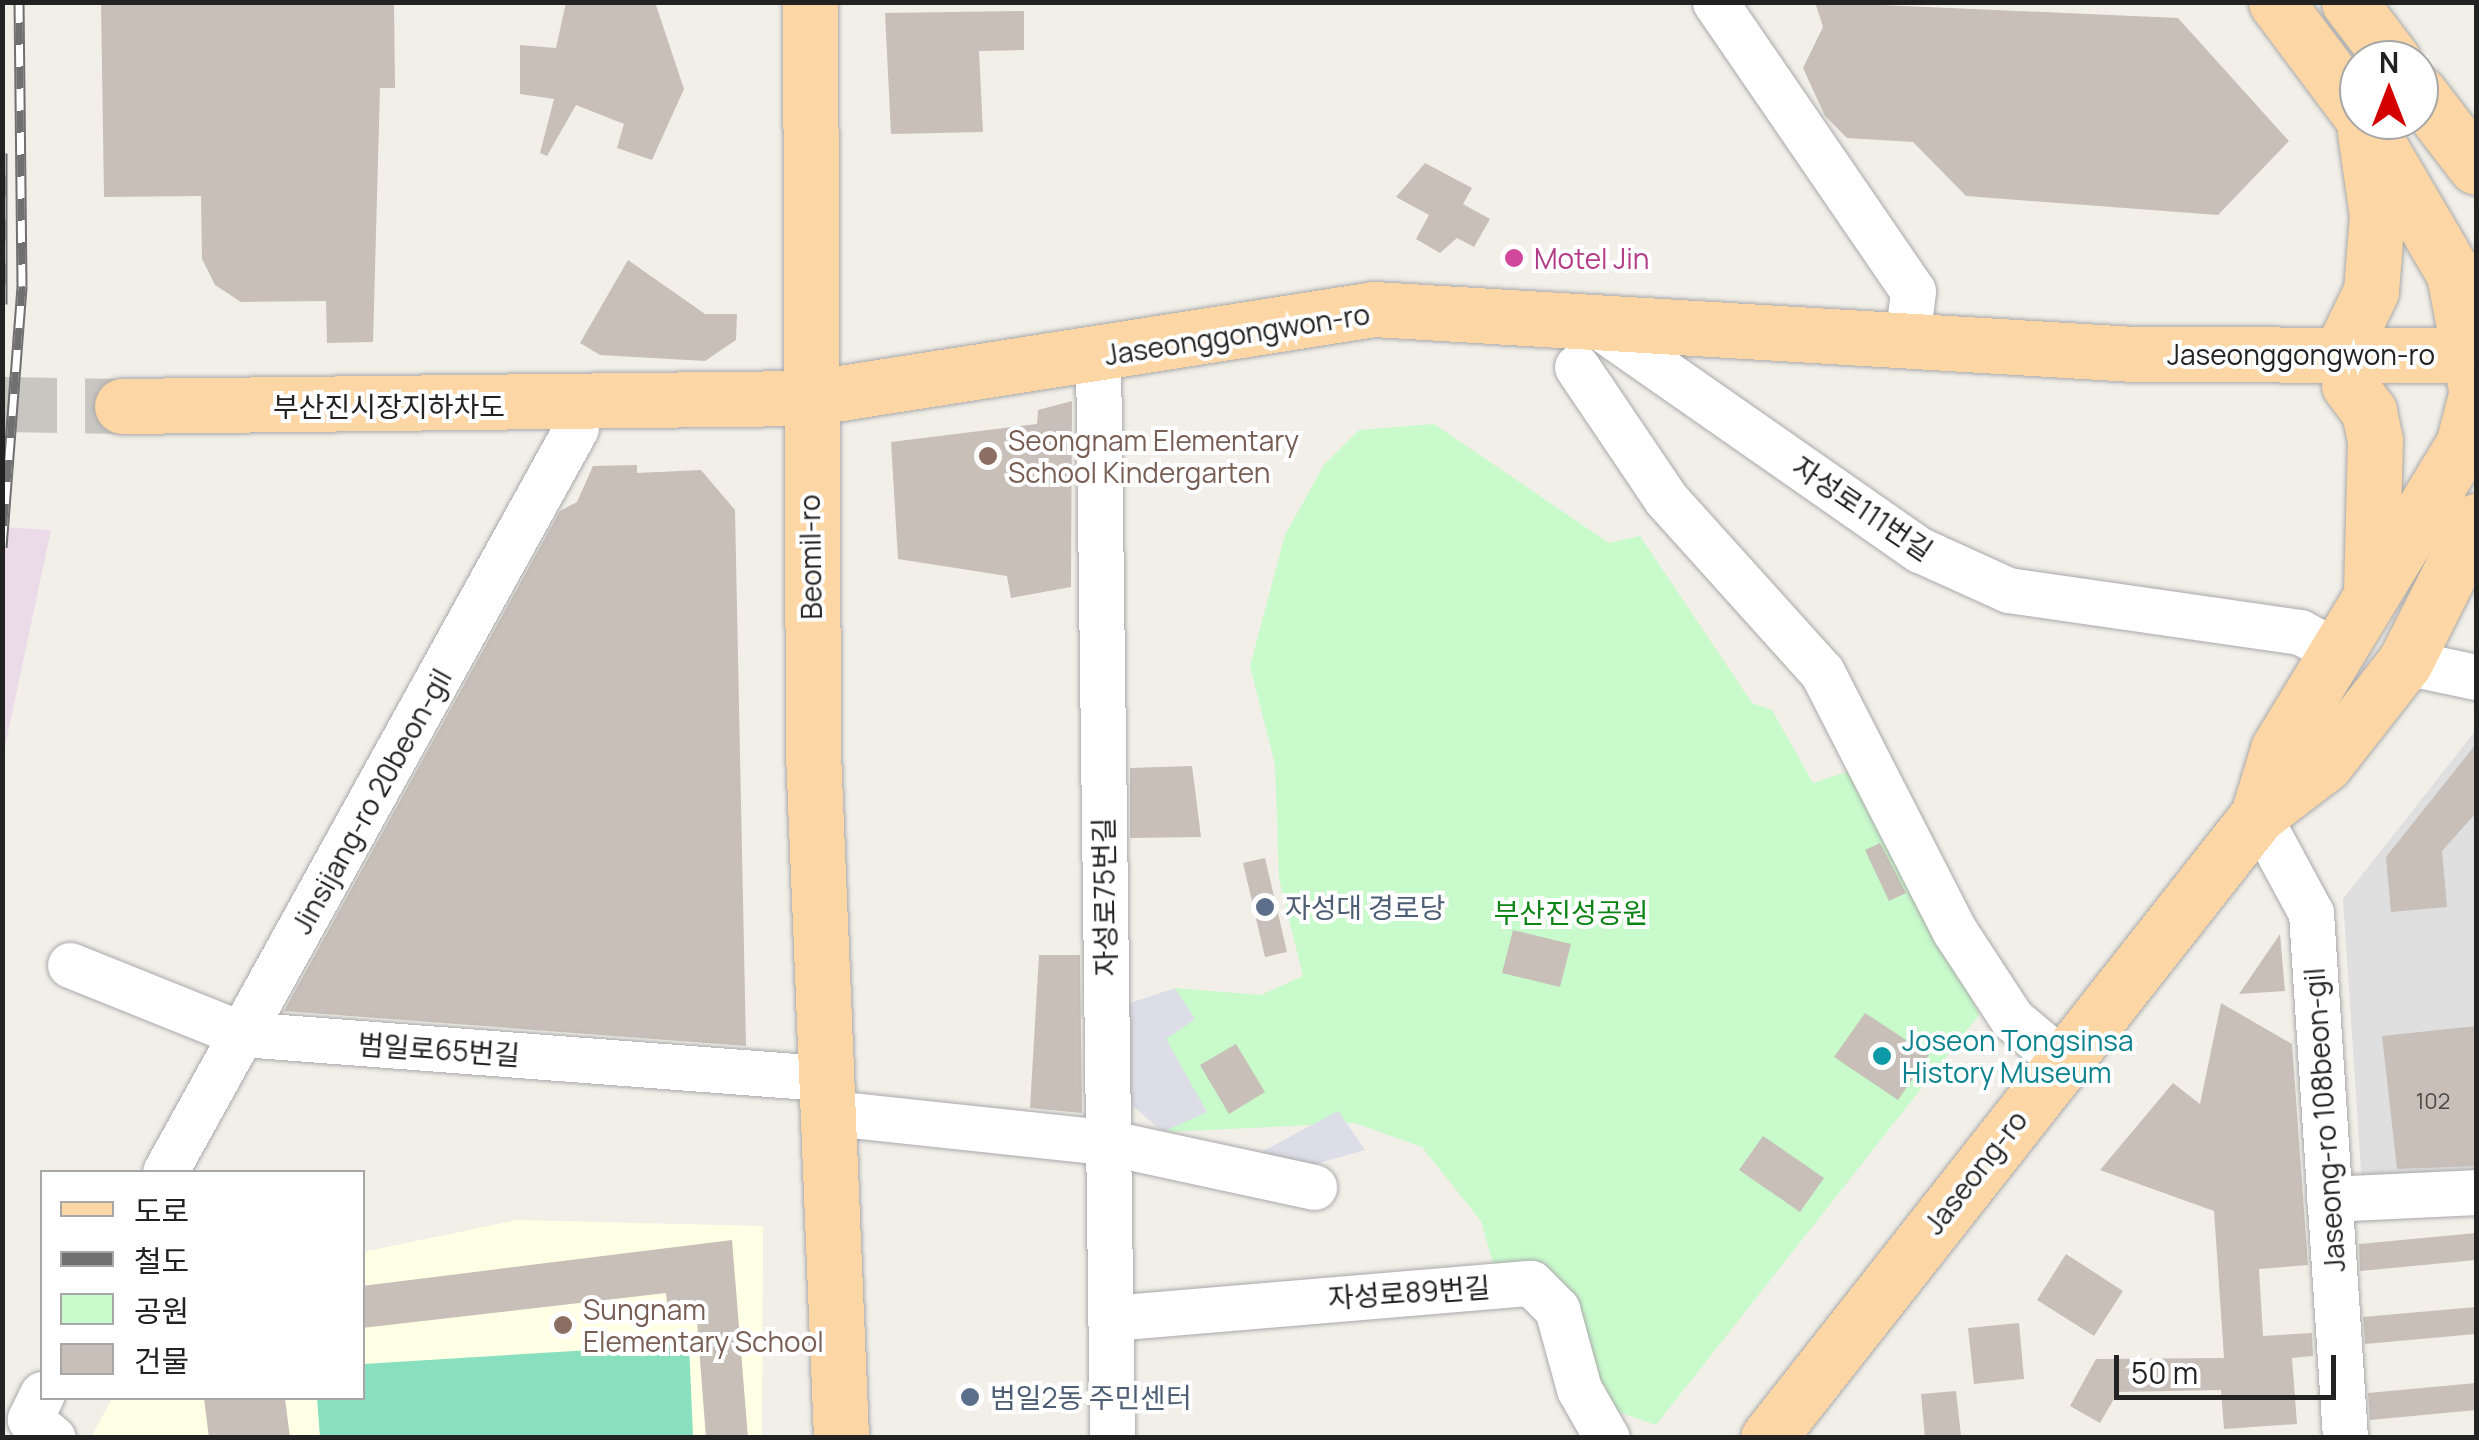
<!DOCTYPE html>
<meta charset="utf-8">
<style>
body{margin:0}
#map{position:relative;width:2479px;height:1440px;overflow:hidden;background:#f2efe9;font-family:Manrope,"Noto Sans KR",sans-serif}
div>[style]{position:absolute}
.residential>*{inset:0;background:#e0dfdf}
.industrial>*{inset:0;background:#ebdbe8}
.education>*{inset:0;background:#ffffe5}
.park>*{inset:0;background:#c8facc}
.pitch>*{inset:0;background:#88e0be}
.plaza>*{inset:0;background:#dddde8}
.building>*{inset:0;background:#c7bfb8}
.major-tunnel>*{height:55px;margin-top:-27.5px;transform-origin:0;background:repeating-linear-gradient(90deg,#c8c6c1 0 55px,transparent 0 83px)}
.roads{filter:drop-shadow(0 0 2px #a9a9a9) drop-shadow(0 0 2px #a9a9a9)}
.minor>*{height:45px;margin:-22.5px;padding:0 22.5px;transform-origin:22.5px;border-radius:22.5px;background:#fff}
.major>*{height:55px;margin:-27.5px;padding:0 27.5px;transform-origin:27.5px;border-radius:27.5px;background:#fcd6a4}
.rail>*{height:11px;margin-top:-5.5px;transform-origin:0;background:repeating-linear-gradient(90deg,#fff 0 22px,#707070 0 44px);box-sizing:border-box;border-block:2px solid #707070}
.dots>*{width:28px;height:28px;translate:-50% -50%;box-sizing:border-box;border:5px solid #fff;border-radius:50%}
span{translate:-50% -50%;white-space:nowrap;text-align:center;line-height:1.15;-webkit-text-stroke:8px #fff;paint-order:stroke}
.number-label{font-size:22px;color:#4b4948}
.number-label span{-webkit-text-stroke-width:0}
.hotel-label{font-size:28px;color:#b23c85}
.left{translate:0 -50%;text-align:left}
.street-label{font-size:28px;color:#222}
.education-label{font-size:28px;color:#785e54}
.service-label{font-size:28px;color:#4e5e75}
.park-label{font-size:28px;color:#0c8416}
.culture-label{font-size:28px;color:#0d838f}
.frame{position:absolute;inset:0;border:5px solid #222;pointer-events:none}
.legend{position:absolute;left:40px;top:1170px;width:325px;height:230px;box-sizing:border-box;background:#fff;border:2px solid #a7a7a7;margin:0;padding:12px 18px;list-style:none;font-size:30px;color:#222}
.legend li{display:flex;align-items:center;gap:20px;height:50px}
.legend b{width:50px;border:2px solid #a7a7a7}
.north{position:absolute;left:2339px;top:40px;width:100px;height:100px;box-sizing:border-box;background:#fff;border:2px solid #a7a7a7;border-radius:50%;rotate:0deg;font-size:28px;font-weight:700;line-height:40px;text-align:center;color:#222}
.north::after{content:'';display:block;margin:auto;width:35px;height:45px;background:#d40000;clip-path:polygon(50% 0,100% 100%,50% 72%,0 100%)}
.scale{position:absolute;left:2114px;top:1355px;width:222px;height:45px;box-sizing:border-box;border:5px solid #222;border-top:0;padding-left:12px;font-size:30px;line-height:35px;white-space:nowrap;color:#222;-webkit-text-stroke:8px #fff;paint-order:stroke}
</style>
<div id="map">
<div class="residential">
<div style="clip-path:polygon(2476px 730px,2476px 1177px,2362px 1185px,2343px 899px)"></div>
</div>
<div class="industrial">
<div style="clip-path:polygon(3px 527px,51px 530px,3px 756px,2px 527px)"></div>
</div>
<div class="education">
<div style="clip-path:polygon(517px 1220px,763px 1226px,762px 1437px,91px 1438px,112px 1398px,362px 1398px,363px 1252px)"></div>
</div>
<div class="park">
<div style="clip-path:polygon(1434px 424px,1609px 543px,1640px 536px,1752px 703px,1772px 710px,1813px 783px,1868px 765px,1979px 1015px,1656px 1425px,1607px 1408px,1545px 1262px,1494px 1267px,1481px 1221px,1422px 1147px,1355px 1123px,1163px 1132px,1118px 1093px,1148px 999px,1175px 988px,1261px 995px,1303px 976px,1279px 879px,1275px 764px,1250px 666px,1285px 535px,1324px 465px,1359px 430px)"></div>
</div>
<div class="pitch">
<div style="clip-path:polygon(689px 1344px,693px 1437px,320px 1437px,317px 1398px,362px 1398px,363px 1364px)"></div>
</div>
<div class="plaza">
<div style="clip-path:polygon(1175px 988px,1195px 1019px,1166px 1039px,1207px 1112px,1163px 1132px,1118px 1093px,1118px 1007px)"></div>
<div style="clip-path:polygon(1338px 1111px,1365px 1150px,1312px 1165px,1254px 1156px)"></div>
</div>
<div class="building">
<div style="clip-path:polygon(101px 2px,394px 2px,395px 88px,380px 88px,373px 342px,327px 343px,326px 301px,241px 302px,215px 285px,202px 259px,201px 196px,104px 197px)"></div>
<div style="clip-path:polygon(566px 2px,655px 2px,684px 89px,652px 160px,617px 148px,624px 124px,576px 105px,547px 156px,540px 153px,554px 99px,520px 94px,520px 45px,556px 48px)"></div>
<div style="clip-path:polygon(1815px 2px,2178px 18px,2289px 141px,2218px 215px,1966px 196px,1913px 142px,1847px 138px,1825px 116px,1803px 68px,1823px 27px)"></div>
<div style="clip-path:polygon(1024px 11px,1024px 50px,979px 51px,983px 132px,891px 134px,885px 13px)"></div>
<div style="clip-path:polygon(1425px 163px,1472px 188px,1463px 204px,1490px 219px,1474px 247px,1457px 238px,1440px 253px,1416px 239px,1429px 215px,1396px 197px)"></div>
<div style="clip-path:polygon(628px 260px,705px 314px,737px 314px,736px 340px,705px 361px,600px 355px,580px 343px)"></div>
<div style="clip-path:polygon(1072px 401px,1071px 587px,1011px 598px,1007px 576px,898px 559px,891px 442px,1037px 424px,1038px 410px)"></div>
<div style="clip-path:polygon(637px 465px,637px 473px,701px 470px,735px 510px,746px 1046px,284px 1011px,560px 511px,577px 502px,593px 466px)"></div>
<div style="clip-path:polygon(2476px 744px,2476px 813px,2442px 851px,2447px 907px,2391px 912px,2386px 857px)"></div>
<div style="clip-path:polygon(1192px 766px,1201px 837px,1130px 838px,1130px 768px)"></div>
<div style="clip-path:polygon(1880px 843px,1906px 893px,1889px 901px,1865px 850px)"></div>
<div style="clip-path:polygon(1265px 858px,1287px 952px,1265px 957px,1243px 863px)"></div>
<div style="clip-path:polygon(1513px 930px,1571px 944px,1560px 987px,1502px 973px)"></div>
<div style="clip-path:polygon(2280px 934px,2285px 991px,2239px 994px)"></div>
<div style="clip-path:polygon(1039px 955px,1080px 955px,1082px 1113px,1030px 1108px)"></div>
<div style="clip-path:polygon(2221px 1003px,2292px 1044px,2308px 1265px,2259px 1269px,2263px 1336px,2312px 1333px,2313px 1356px,2292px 1358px,2297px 1424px,2224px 1429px,2221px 1390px,2118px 1392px,2100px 1423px,2070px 1406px,2096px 1359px,2224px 1358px,2214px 1211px,2100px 1170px,2173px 1083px,2200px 1104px)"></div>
<div style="clip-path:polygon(1865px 1013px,1929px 1055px,1898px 1100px,1834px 1057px)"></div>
<div style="clip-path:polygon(2476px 1026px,2476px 1166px,2397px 1169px,2382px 1036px)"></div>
<div style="clip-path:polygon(1236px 1044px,1265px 1092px,1229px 1114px,1200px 1065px)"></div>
<div style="clip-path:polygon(1763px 1136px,1824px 1178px,1800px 1212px,1739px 1170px)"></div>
<div style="clip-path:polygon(2476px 1233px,2476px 1260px,2360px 1271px,2359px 1244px)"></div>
<div style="clip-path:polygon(732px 1240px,748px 1438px,706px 1438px,696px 1308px,668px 1312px,666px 1293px,362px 1328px,362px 1286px)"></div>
<div style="clip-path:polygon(2066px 1254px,2123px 1291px,2094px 1336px,2037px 1300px)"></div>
<div style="clip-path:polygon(2476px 1307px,2476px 1334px,2365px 1344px,2363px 1317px)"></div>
<div style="clip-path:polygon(2019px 1323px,2024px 1379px,1974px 1384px,1968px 1328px)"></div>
<div style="clip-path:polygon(2476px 1383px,2476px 1410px,2370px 1420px,2368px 1393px)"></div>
<div style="clip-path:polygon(1956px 1391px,1961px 1436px,1925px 1438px,1921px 1394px)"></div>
<div style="clip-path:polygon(204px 1398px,285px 1398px,290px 1438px,209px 1438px)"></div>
</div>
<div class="major-tunnel">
<div style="left:2px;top:404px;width:120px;rotate:1deg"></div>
</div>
<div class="roads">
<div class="minor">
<div style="left:1715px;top:2px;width:350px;rotate:55.6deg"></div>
<div style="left:1913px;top:291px;width:50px;rotate:96.8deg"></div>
<div style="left:1597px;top:325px;width:394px;rotate:34.9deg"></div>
<div style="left:1920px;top:550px;width:97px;rotate:24.4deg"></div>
<div style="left:2008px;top:590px;width:295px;rotate:8.2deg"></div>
<div style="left:2300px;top:632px;width:42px;rotate:28.4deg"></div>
<div style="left:1098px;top:357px;width:1081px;rotate:89.26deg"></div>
<div style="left:1577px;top:367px;width:159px;rotate:56deg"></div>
<div style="left:1666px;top:499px;width:233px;rotate:48deg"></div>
<div style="left:1822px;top:672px;width:290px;rotate:62.9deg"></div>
<div style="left:1954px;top:930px;width:106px;rotate:56.9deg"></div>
<div style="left:2012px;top:1019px;width:65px;rotate:40deg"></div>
<div style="left:2405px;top:662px;width:73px;rotate:11.9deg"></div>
<div style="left:2258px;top:815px;width:111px;rotate:61.6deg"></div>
<div style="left:2311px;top:913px;width:526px;rotate:86.29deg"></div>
<div style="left:70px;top:965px;width:185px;rotate:21.9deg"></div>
<div style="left:242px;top:1034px;width:582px;rotate:4.34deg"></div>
<div style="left:823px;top:1112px;width:285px;rotate:6.1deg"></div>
<div style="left:1106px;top:1142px;width:213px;rotate:12.2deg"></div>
<div style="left:165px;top:1172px;width:850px;rotate:-61.08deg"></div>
<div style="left:2329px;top:1199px;width:147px;rotate:-2.7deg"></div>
<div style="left:1111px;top:1318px;width:421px;rotate:-4.8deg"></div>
<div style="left:1531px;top:1283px;width:37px;rotate:45deg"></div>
<div style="left:1557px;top:1309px;width:83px;rotate:74.6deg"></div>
<div style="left:1579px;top:1389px;width:56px;rotate:60.3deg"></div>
<div style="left:42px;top:1394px;width:28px;rotate:116deg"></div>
<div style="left:30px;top:1419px;width:30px;rotate:40deg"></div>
</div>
<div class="major">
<div style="left:810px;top:2px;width:750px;rotate:89.77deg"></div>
<div style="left:813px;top:752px;width:687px;rotate:87.66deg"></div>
<div style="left:2276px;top:2px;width:139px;rotate:53.2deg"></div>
<div style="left:2349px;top:2px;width:73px;rotate:52.8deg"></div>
<div style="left:2419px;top:93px;width:93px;rotate:52.4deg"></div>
<div style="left:2364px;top:120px;width:178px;rotate:59.7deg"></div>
<div style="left:2454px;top:274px;width:117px;rotate:79.2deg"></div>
<div style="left:2342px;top:351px;width:67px;rotate:-64.2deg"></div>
<div style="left:2371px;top:291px;width:76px;rotate:-85.5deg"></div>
<div style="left:2377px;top:215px;width:83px;rotate:-98.3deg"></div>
<div style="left:2349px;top:385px;width:34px;rotate:53deg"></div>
<div style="left:2369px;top:412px;width:29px;rotate:78deg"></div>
<div style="left:2375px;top:440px;width:149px;rotate:91.5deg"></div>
<div style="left:122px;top:406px;width:687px;rotate:-0.67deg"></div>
<div style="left:809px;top:398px;width:572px;rotate:-8.95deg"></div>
<div style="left:1374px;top:309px;width:760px;rotate:3.39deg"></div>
<div style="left:2133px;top:354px;width:343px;rotate:0.2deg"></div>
<div style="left:2258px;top:815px;width:69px;rotate:-73.1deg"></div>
<div style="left:2278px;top:749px;width:356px;rotate:-58.7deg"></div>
<div style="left:2463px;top:445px;width:52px;rotate:-75.4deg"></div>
<div style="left:1768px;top:1438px;width:793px;rotate:-51.81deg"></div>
<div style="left:2258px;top:815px;width:84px;rotate:-37.3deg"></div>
<div style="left:2325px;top:764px;width:130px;rotate:-51.9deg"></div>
<div style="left:2405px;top:662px;width:158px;rotate:-63.3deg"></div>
</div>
</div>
<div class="rail">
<div style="left:2px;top:153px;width:151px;rotate:90deg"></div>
<div style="left:2px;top:547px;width:262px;rotate:-85.6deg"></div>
<div style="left:22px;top:286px;width:284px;rotate:-90.6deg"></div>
</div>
<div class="dots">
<div style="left:1514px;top:258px;background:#d1479c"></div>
<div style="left:988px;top:456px;background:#8d6e63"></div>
<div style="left:1265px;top:907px;background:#5c6f8a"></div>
<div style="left:1882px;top:1056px;background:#0f9aa8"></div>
<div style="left:563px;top:1325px;background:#8d6e63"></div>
<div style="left:970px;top:1397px;background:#5c6f8a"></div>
</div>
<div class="number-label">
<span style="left:2433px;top:1102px">102</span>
</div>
<div class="hotel-label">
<span class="left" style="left:1534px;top:258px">Motel Jin</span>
</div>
<div class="street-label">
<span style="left:1237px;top:334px;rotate:-9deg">Jaseonggongwon-ro</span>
<span style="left:2301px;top:354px">Jaseonggongwon-ro</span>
<span style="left:389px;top:406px">부산진시장지하차도</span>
<span style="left:1863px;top:508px;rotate:34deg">자성로111번길</span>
<span style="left:810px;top:557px;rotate:-91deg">Beomil-ro</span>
<span style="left:371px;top:801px;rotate:-61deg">Jinsijang-ro 20beon-gil</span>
<span style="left:1104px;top:897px;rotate:-91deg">자성로75번길</span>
<span style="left:439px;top:1049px;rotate:4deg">범일로65번길</span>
<span style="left:2324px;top:1120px;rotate:-94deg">Jaseong-ro 108beon-gil</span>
<span style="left:1975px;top:1172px;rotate:-52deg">Jaseong-ro</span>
<span style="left:1409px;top:1292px;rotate:-4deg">자성로89번길</span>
</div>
<div class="education-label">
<span class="left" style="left:1008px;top:456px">Seongnam Elementary<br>School Kindergarten</span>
<span class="left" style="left:583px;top:1325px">Sungnam<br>Elementary School</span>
</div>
<div class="service-label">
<span class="left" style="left:1285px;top:907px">자성대 경로당</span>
<span class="left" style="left:990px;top:1397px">범일2동 주민센터</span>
</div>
<div class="park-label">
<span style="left:1571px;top:912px">부산진성공원</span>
</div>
<div class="culture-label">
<span class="left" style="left:1902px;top:1056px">Joseon Tongsinsa<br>History Museum</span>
</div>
<div class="frame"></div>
<ul class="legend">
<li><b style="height:12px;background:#fcd6a4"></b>도로</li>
<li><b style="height:12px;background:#707070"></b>철도</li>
<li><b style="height:28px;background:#c8facc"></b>공원</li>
<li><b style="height:28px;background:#c7bfb8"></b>건물</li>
</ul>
<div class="north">N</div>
<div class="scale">50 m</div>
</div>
